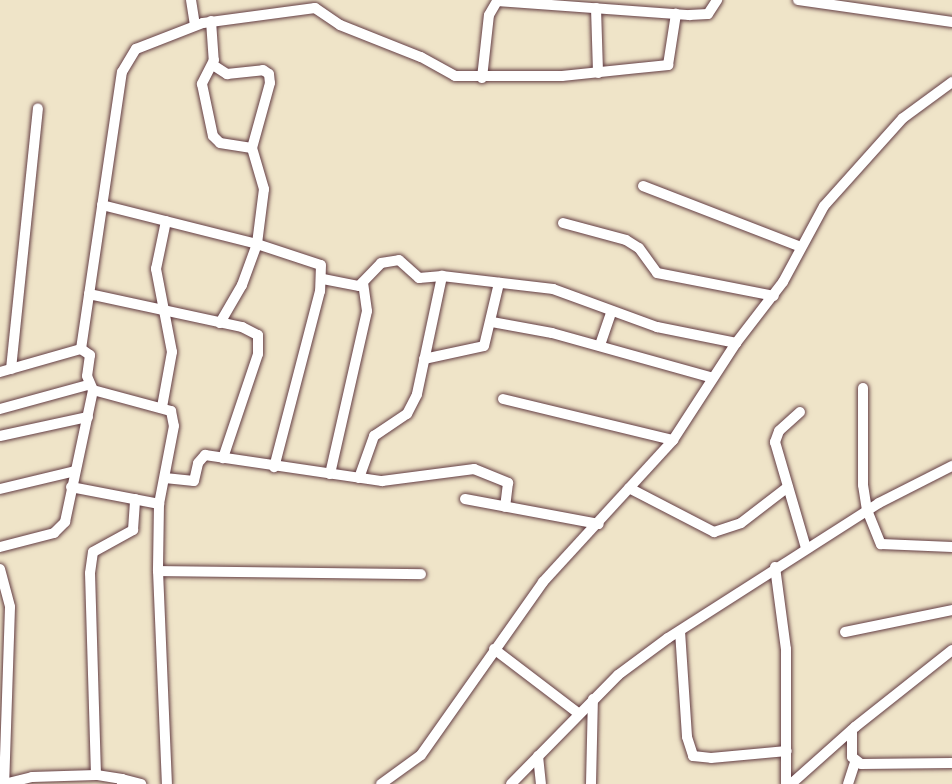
<!DOCTYPE html>
<style>
body{margin:0}
#map{position:relative;width:952px;height:784px;overflow:hidden;background:#efe4c8;font-family:Pangolin,sans-serif}
div>[style]{position:absolute}
.roads{filter:drop-shadow(0 0 2px #633d43) drop-shadow(0 0 2px #633d43)}
.minor>*{height:10px;margin:-5px;padding:0 5px;transform-origin:5px;border-radius:5px;background:#fff}
span{translate:-50% -50%;white-space:nowrap;text-align:center;line-height:1.15;-webkit-text-stroke:5px #fff;paint-order:stroke}
</style>
<div id="map">
<div class="roads">
<div class="minor">
<div style="left:191px;top:0;width:25px;rotate:81deg"></div>
<div style="left:798px;top:0;width:156px;rotate:8.1deg"></div>
<div style="left:596px;top:8px;width:65px;rotate:88.2deg"></div>
<div style="left:211px;top:21px;width:39px;rotate:86deg"></div>
<div style="left:214px;top:60px;width:27px;rotate:117deg"></div>
<div style="left:202px;top:84px;width:53px;rotate:78.1deg"></div>
<div style="left:213px;top:136px;width:10px;rotate:45deg"></div>
<div style="left:220px;top:143px;width:32px;rotate:9deg"></div>
<div style="left:213px;top:65px;width:17px;rotate:33deg"></div>
<div style="left:227px;top:74px;width:36px;rotate:-6deg"></div>
<div style="left:263px;top:70px;width:7px;rotate:34deg"></div>
<div style="left:269px;top:74px;width:9px;rotate:84deg"></div>
<div style="left:270px;top:83px;width:67px;rotate:105.5deg"></div>
<div style="left:252px;top:148px;width:43px;rotate:73.7deg"></div>
<div style="left:264px;top:189px;width:55px;rotate:97.3deg"></div>
<div style="left:257px;top:244px;width:44px;rotate:110.1deg"></div>
<div style="left:242px;top:285px;width:44px;rotate:120.1deg"></div>
<div style="left:482px;top:78px;width:63px;rotate:-83.7deg"></div>
<div style="left:489px;top:15px;width:16px;rotate:-60deg"></div>
<div style="left:497px;top:1px;width:193px;rotate:4.2deg"></div>
<div style="left:689px;top:15px;width:19px;rotate:-3deg"></div>
<div style="left:708px;top:14px;width:17px;rotate:-57deg"></div>
<div style="left:643px;top:186px;width:169px;rotate:21.1deg"></div>
<div style="left:102px;top:205px;width:160px;rotate:14.1deg"></div>
<div style="left:257px;top:244px;width:67px;rotate:18.2deg"></div>
<div style="left:321px;top:265px;width:26px;rotate:92deg"></div>
<div style="left:320px;top:291px;width:182px;rotate:104.6deg"></div>
<div style="left:563px;top:223px;width:65px;rotate:15.1deg"></div>
<div style="left:626px;top:240px;width:15px;rotate:32deg"></div>
<div style="left:639px;top:248px;width:31px;rotate:54deg"></div>
<div style="left:657px;top:273px;width:119px;rotate:11.1deg"></div>
<div style="left:323px;top:279px;width:37px;rotate:11deg"></div>
<div style="left:359px;top:286px;width:32px;rotate:-46deg"></div>
<div style="left:381px;top:263px;width:18px;rotate:-9deg"></div>
<div style="left:399px;top:260px;width:27px;rotate:42deg"></div>
<div style="left:419px;top:278px;width:23px;rotate:-5deg"></div>
<div style="left:442px;top:276px;width:112px;rotate:6.7deg"></div>
<div style="left:553px;top:289px;width:111px;rotate:20.1deg"></div>
<div style="left:657px;top:327px;width:81px;rotate:11.4deg"></div>
<div style="left:89px;top:294px;width:157px;rotate:12.2deg"></div>
<div style="left:242px;top:327px;width:18px;rotate:27deg"></div>
<div style="left:258px;top:335px;width:19px;rotate:90deg"></div>
<div style="left:258px;top:354px;width:110px;rotate:108.6deg"></div>
<div style="left:492px;top:322px;width:61px;rotate:10.4deg"></div>
<div style="left:552px;top:333px;width:167px;rotate:15.6deg"></div>
<div style="left:600px;top:345px;width:36px;rotate:-71deg"></div>
<div style="left:81px;top:349px;width:280px;rotate:-81.6deg"></div>
<div style="left:122px;top:72px;width:27px;rotate:-59deg"></div>
<div style="left:136px;top:49px;width:72px;rotate:-21.2deg"></div>
<div style="left:203px;top:23px;width:113px;rotate:-7.6deg"></div>
<div style="left:315px;top:8px;width:30px;rotate:34deg"></div>
<div style="left:340px;top:25px;width:87px;rotate:21.6deg"></div>
<div style="left:421px;top:57px;width:39px;rotate:29deg"></div>
<div style="left:455px;top:76px;width:107px"></div>
<div style="left:562px;top:76px;width:107px;rotate:-5.9deg"></div>
<div style="left:668px;top:65px;width:52px;rotate:-81.1deg"></div>
<div style="left:424px;top:359px;width:61px;rotate:-12.2deg"></div>
<div style="left:484px;top:346px;width:65px;rotate:-76.6deg"></div>
<div style="left:11px;top:369px;width:262px;rotate:-84.1deg"></div>
<div style="left:0;top:372px;width:84px;rotate:-15.9deg"></div>
<div style="left:81px;top:349px;width:11px;rotate:34deg"></div>
<div style="left:90px;top:355px;width:21px;rotate:98deg"></div>
<div style="left:87px;top:376px;width:15px;rotate:67deg"></div>
<div style="left:93px;top:390px;width:81px;rotate:15.1deg"></div>
<div style="left:171px;top:411px;width:15px;rotate:79deg"></div>
<div style="left:174px;top:426px;width:79px;rotate:100.9deg"></div>
<div style="left:863px;top:388px;width:97px;rotate:90deg"></div>
<div style="left:863px;top:485px;width:25px;rotate:81deg"></div>
<div style="left:867px;top:510px;width:37px;rotate:68deg"></div>
<div style="left:881px;top:544px;width:71px;rotate:2.4deg"></div>
<div style="left:503px;top:399px;width:175px;rotate:13.6deg"></div>
<div style="left:162px;top:407px;width:56px;rotate:-79.7deg"></div>
<div style="left:172px;top:352px;width:85px;rotate:-100.9deg"></div>
<div style="left:156px;top:269px;width:49px;rotate:-78.2deg"></div>
<div style="left:0;top:409px;width:91px;rotate:-15.3deg"></div>
<div style="left:800px;top:412px;width:28px;rotate:138deg"></div>
<div style="left:779px;top:431px;width:12px;rotate:110deg"></div>
<div style="left:775px;top:442px;width:110px;rotate:73.7deg"></div>
<div style="left:0;top:436px;width:90px;rotate:-12.2deg"></div>
<div style="left:330px;top:474px;width:167px;rotate:-77.2deg"></div>
<div style="left:367px;top:311px;width:29px;rotate:-98deg"></div>
<div style="left:165px;top:478px;width:29px;rotate:6deg"></div>
<div style="left:194px;top:481px;width:18px;rotate:-77deg"></div>
<div style="left:198px;top:463px;width:11px;rotate:-49deg"></div>
<div style="left:205px;top:455px;width:179px;rotate:8.4deg"></div>
<div style="left:382px;top:481px;width:93px;rotate:-7.4deg"></div>
<div style="left:474px;top:469px;width:37px;rotate:22deg"></div>
<div style="left:508px;top:483px;width:24px;rotate:97deg"></div>
<div style="left:359px;top:478px;width:45px;rotate:-70.3deg"></div>
<div style="left:374px;top:436px;width:40px;rotate:-34deg"></div>
<div style="left:407px;top:414px;width:22px;rotate:-63deg"></div>
<div style="left:417px;top:394px;width:121px;rotate:-78deg"></div>
<div style="left:71px;top:487px;width:90px;rotate:10.9deg"></div>
<div style="left:159px;top:504px;width:67px;rotate:90.9deg"></div>
<div style="left:158px;top:571px;width:213px;rotate:87.6deg"></div>
<div style="left:629px;top:488px;width:96px;rotate:27.4deg"></div>
<div style="left:714px;top:532px;width:28px;rotate:-18deg"></div>
<div style="left:741px;top:523px;width:59px;rotate:-37.5deg"></div>
<div style="left:0;top:489px;width:77px;rotate:-13.5deg"></div>
<div style="left:465px;top:499px;width:136px;rotate:10.6deg"></div>
<div style="left:0;top:547px;width:56px;rotate:-14.5deg"></div>
<div style="left:54px;top:533px;width:16px;rotate:-45deg"></div>
<div style="left:65px;top:522px;width:135px;rotate:-78deg"></div>
<div style="left:775px;top:567px;width:83px;rotate:82.4deg"></div>
<div style="left:786px;top:649px;width:135px;rotate:90deg"></div>
<div style="left:0;top:569px;width:39px;rotate:75deg"></div>
<div style="left:10px;top:607px;width:177px;rotate:91.9deg"></div>
<div style="left:158px;top:571px;width:263px;rotate:0.7deg"></div>
<div style="left:680px;top:631px;width:106px;rotate:86.2deg"></div>
<div style="left:687px;top:737px;width:20px;rotate:72deg"></div>
<div style="left:693px;top:756px;width:18px;rotate:6deg"></div>
<div style="left:711px;top:758px;width:76px;rotate:-5.3deg"></div>
<div style="left:845px;top:632px;width:109px;rotate:-11.6deg"></div>
<div style="left:494px;top:649px;width:106px;rotate:37.3deg"></div>
<div style="left:852px;top:730px;width:27px;rotate:90deg"></div>
<div style="left:852px;top:757px;width:11px;rotate:38deg"></div>
<div style="left:861px;top:764px;width:91px;rotate:-0.6deg"></div>
<div style="left:538px;top:756px;width:28px;rotate:84deg"></div>
<div style="left:122px;top:779px;width:20px;rotate:15deg"></div>
<div style="left:4px;top:784px;width:29px;rotate:-14deg"></div>
<div style="left:32px;top:777px;width:64px;rotate:-1.8deg"></div>
<div style="left:122px;top:784px;width:5px;rotate:-90deg"></div>
<div style="left:122px;top:779px;width:26px;rotate:-171deg"></div>
<div style="left:96px;top:775px;width:202px;rotate:-91.7deg"></div>
<div style="left:90px;top:573px;width:21px;rotate:-82deg"></div>
<div style="left:93px;top:552px;width:46px;rotate:-28.8deg"></div>
<div style="left:133px;top:530px;width:31px;rotate:-86deg"></div>
<div style="left:381px;top:784px;width:49px;rotate:-35.9deg"></div>
<div style="left:421px;top:755px;width:212px;rotate:-54.8deg"></div>
<div style="left:543px;top:582px;width:193px;rotate:-47.5deg"></div>
<div style="left:673px;top:440px;width:116px;rotate:-57deg"></div>
<div style="left:736px;top:343px;width:77px;rotate:-52.4deg"></div>
<div style="left:783px;top:282px;width:86px;rotate:-61.7deg"></div>
<div style="left:824px;top:206px;width:118px;rotate:-48.1deg"></div>
<div style="left:903px;top:118px;width:61px;rotate:-36.3deg"></div>
<div style="left:511px;top:784px;width:153px;rotate:-45.5deg"></div>
<div style="left:618px;top:675px;width:62px;rotate:-36.5deg"></div>
<div style="left:668px;top:638px;width:250px;rotate:-32.6deg"></div>
<div style="left:879px;top:503px;width:82px;rotate:-26.9deg"></div>
<div style="left:591px;top:784px;width:85px;rotate:-88.7deg"></div>
<div style="left:791px;top:784px;width:86px;rotate:-41.7deg"></div>
<div style="left:855px;top:727px;width:124px;rotate:-38.4deg"></div>
<div style="left:848px;top:784px;width:23px;rotate:-72deg"></div>
</div>
</div>
</div>
